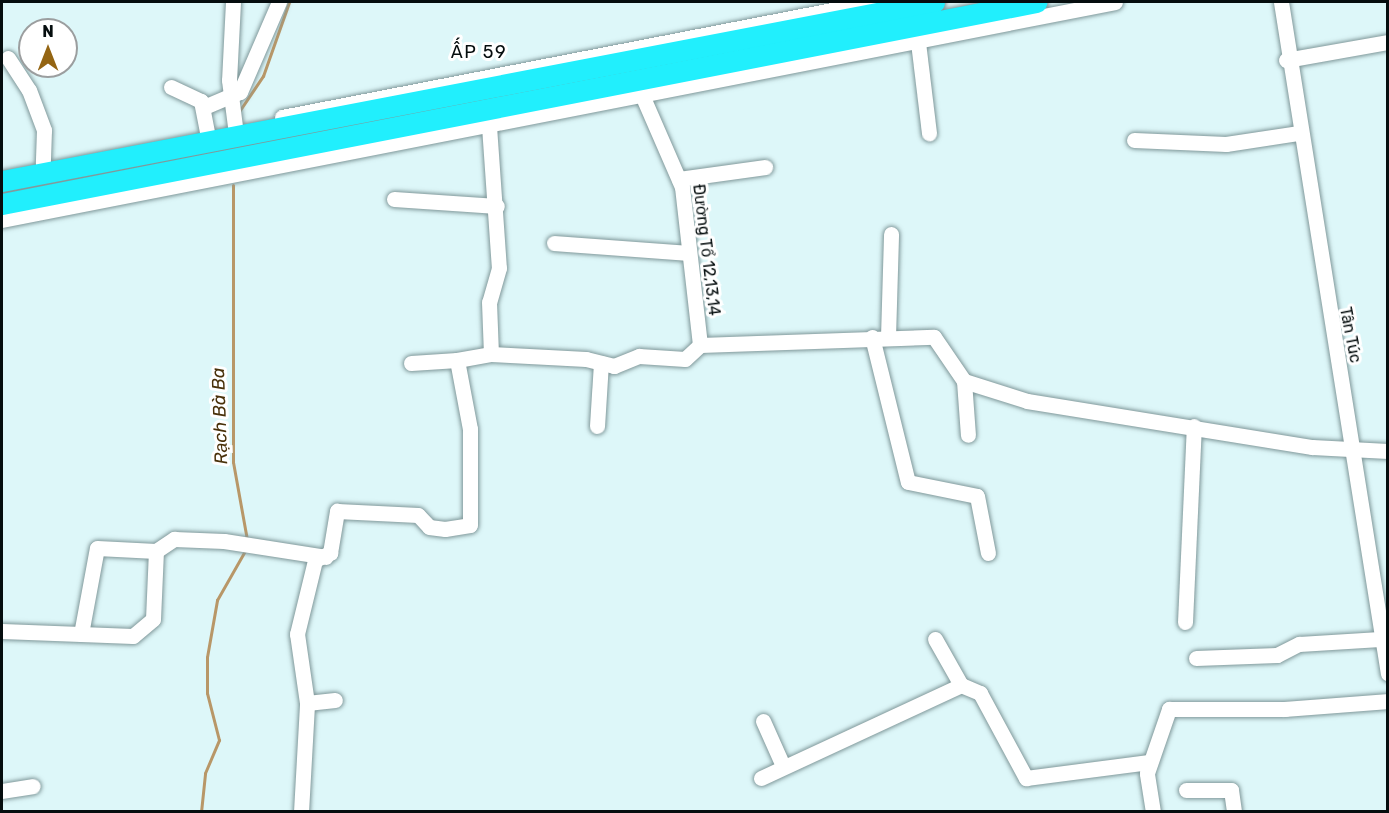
<!DOCTYPE html>
<meta charset="utf-8">
<style>
body{margin:0}
#map{position:relative;width:1389px;height:813px;overflow:hidden;background:#ddf7f9;font-family:Rubik,sans-serif}
div>[style]{position:absolute}
.stream>*{height:3px;margin:-1.5px;padding:0 1.5px;transform-origin:1.5px;border-radius:1.5px;background:#b89768}
.roads{filter:drop-shadow(0 0 2px #80989a) drop-shadow(0 0 2px #80989a)}
.minor>*{height:15px;margin:-7.5px;padding:0 7.5px;transform-origin:7.5px;border-radius:7.5px;background:#fff}
.highway>*{height:21px;margin:-10.5px;padding:0 10.5px;transform-origin:10.5px;border-radius:10.5px;background:#21effd}
span{translate:-50% -50%;white-space:nowrap;text-align:center;line-height:1.15;-webkit-text-stroke:6px #fff;paint-order:stroke}
.street-label{font-size:16px;color:#050d0e}
.neighbourhood-label{font-size:18px;color:#050d0e;letter-spacing:1.5px}
.water-label{font-size:18px;color:#49310a;font-style:italic}
.frame{position:absolute;inset:0;border:3px solid #050d0e;pointer-events:none}
.north{position:absolute;left:18px;top:18px;width:60px;height:60px;box-sizing:border-box;background:#fff;border:2px solid #9b9e9f;border-radius:50%;rotate:0deg;font-size:16px;font-weight:700;line-height:24px;text-align:center;color:#050d0e}
.north::after{content:'';display:block;margin:auto;width:21px;height:27px;background:#946513;clip-path:polygon(50% 0,100% 100%,50% 72%,0 100%)}
</style>
<div id="map">
<div class="stream">
<div style="left:238px;top:113px;width:45px;rotate:-56deg"></div>
<div style="left:263px;top:76px;width:78px;rotate:-70.6deg"></div>
<div style="left:233px;top:185px;width:277px;rotate:90deg"></div>
<div style="left:233px;top:462px;width:79px;rotate:79.8deg"></div>
<div style="left:201px;top:812px;width:39px;rotate:-84deg"></div>
<div style="left:205px;top:773px;width:36px;rotate:-67deg"></div>
<div style="left:219px;top:740px;width:49px;rotate:-104.3deg"></div>
<div style="left:207px;top:693px;width:36px;rotate:-90deg"></div>
<div style="left:207px;top:657px;width:58px;rotate:-80deg"></div>
<div style="left:217px;top:600px;width:59px;rotate:-60.4deg"></div>
</div>
<div class="roads">
<div class="minor">
<div style="left:233px;top:2px;width:78px;rotate:92.9deg"></div>
<div style="left:229px;top:80px;width:46px;rotate:82.6deg"></div>
<div style="left:1281px;top:2px;width:680px;rotate:80.95deg"></div>
<div style="left:918px;top:42px;width:92px;rotate:83.1deg"></div>
<div style="left:8px;top:58px;width:38px;rotate:57deg"></div>
<div style="left:29px;top:90px;width:43px;rotate:69.4deg"></div>
<div style="left:44px;top:130px;width:33px;rotate:92deg"></div>
<div style="left:1286px;top:60px;width:104px;rotate:-10deg"></div>
<div style="left:171px;top:87px;width:33px;rotate:25deg"></div>
<div style="left:201px;top:101px;width:31px;rotate:79deg"></div>
<div style="left:642px;top:95px;width:100px;rotate:66.5deg"></div>
<div style="left:682px;top:187px;width:159px;rotate:83.5deg"></div>
<div style="left:204px;top:107px;width:39px;rotate:-23deg"></div>
<div style="left:240px;top:92px;width:98px;rotate:-66.6deg"></div>
<div style="left:282px;top:117px;width:602px;rotate:-11.01deg"></div>
<div style="left:489px;top:126px;width:142px;rotate:86deg"></div>
<div style="left:499px;top:268px;width:35px;rotate:106deg"></div>
<div style="left:489px;top:302px;width:52px;rotate:87.8deg"></div>
<div style="left:491px;top:354px;width:95px;rotate:3deg"></div>
<div style="left:586px;top:359px;width:29px;rotate:14deg"></div>
<div style="left:614px;top:366px;width:27px;rotate:-22deg"></div>
<div style="left:639px;top:356px;width:46px;rotate:3.7deg"></div>
<div style="left:685px;top:359px;width:21px;rotate:-43deg"></div>
<div style="left:700px;top:345px;width:234px;rotate:-2deg"></div>
<div style="left:934px;top:337px;width:53px;rotate:55.7deg"></div>
<div style="left:964px;top:381px;width:66px;rotate:17.6deg"></div>
<div style="left:1027px;top:401px;width:289px;rotate:9.2deg"></div>
<div style="left:1312px;top:447px;width:76px;rotate:3deg"></div>
<div style="left:1134px;top:140px;width:92px;rotate:2.5deg"></div>
<div style="left:1226px;top:144px;width:74px;rotate:-8.6deg"></div>
<div style="left:679px;top:179px;width:87px;rotate:-7.9deg"></div>
<div style="left:394px;top:199px;width:103px;rotate:3.9deg"></div>
<div style="left:2px;top:220px;width:1134px;rotate:-11.08deg"></div>
<div style="left:554px;top:243px;width:135px;rotate:4.2deg"></div>
<div style="left:872px;top:337px;width:149px;rotate:76.1deg"></div>
<div style="left:908px;top:482px;width:70px;rotate:11.5deg"></div>
<div style="left:977px;top:496px;width:58px;rotate:79.1deg"></div>
<div style="left:888px;top:337px;width:103px;rotate:-88.3deg"></div>
<div style="left:411px;top:363px;width:46px;rotate:-3.7deg"></div>
<div style="left:964px;top:381px;width:54px;rotate:85.8deg"></div>
<div style="left:597px;top:426px;width:63px;rotate:-86.4deg"></div>
<div style="left:1185px;top:622px;width:196px;rotate:-87.4deg"></div>
<div style="left:2px;top:631px;width:131px;rotate:2.2deg"></div>
<div style="left:133px;top:636px;width:26px;rotate:-40deg"></div>
<div style="left:153px;top:619px;width:68px;rotate:-87.5deg"></div>
<div style="left:81px;top:634px;width:87px;rotate:-79.5deg"></div>
<div style="left:97px;top:548px;width:59px;rotate:2.9deg"></div>
<div style="left:156px;top:551px;width:22px;rotate:-34deg"></div>
<div style="left:174px;top:539px;width:50px;rotate:2.3deg"></div>
<div style="left:224px;top:541px;width:103px;rotate:8.9deg"></div>
<div style="left:935px;top:639px;width:53px;rotate:60.5deg"></div>
<div style="left:961px;top:685px;width:21px;rotate:23deg"></div>
<div style="left:980px;top:693px;width:97px;rotate:61.6deg"></div>
<div style="left:1026px;top:778px;width:124px;rotate:-7.4deg"></div>
<div style="left:1196px;top:658px;width:81px;rotate:-2.1deg"></div>
<div style="left:1277px;top:655px;width:25px;rotate:-27deg"></div>
<div style="left:1299px;top:644px;width:81px;rotate:-3.5deg"></div>
<div style="left:307px;top:703px;width:28px;rotate:-6deg"></div>
<div style="left:763px;top:721px;width:49px;rotate:66deg"></div>
<div style="left:761px;top:778px;width:221px;rotate:-24.9deg"></div>
<div style="left:1186px;top:790px;width:45px"></div>
<div style="left:1231px;top:790px;width:22px;rotate:82deg"></div>
<div style="left:2px;top:791px;width:31px;rotate:-9deg"></div>
<div style="left:301px;top:812px;width:109px;rotate:-86.8deg"></div>
<div style="left:307px;top:703px;width:70px;rotate:-98.2deg"></div>
<div style="left:297px;top:634px;width:76px;rotate:-76.3deg"></div>
<div style="left:315px;top:560px;width:17px;rotate:-25deg"></div>
<div style="left:330px;top:553px;width:43px;rotate:-80.5deg"></div>
<div style="left:337px;top:511px;width:81px;rotate:2.8deg"></div>
<div style="left:418px;top:515px;width:16px;rotate:47deg"></div>
<div style="left:429px;top:527px;width:16px;rotate:7deg"></div>
<div style="left:445px;top:529px;width:25px;rotate:-9deg"></div>
<div style="left:470px;top:525px;width:96px;rotate:-90deg"></div>
<div style="left:470px;top:429px;width:70px;rotate:-100.7deg"></div>
<div style="left:457px;top:360px;width:35px;rotate:-10deg"></div>
<div style="left:1153px;top:812px;width:39px;rotate:-99deg"></div>
<div style="left:1147px;top:773px;width:68px;rotate:-71deg"></div>
<div style="left:1169px;top:709px;width:116px"></div>
<div style="left:1285px;top:709px;width:103px;rotate:-4.4deg"></div>
</div>
<div class="highway">
<div style="left:2px;top:181px;width:949px;rotate:-10.87deg"></div>
<div style="left:2px;top:204px;width:1054px;rotate:-11.05deg"></div>
</div>
</div>
<div class="street-label">
<span style="left:706px;top:250px;rotate:83deg">Đường Tổ 12,13,14</span>
<span style="left:1350px;top:335px;rotate:79deg">Tân Túc</span>
</div>
<div class="neighbourhood-label">
<span style="left:479px;top:52px">ẤP 59</span>
</div>
<div class="water-label">
<span style="left:220px;top:416px;rotate:-92deg">Rạch Bà Ba</span>
</div>
<div class="frame"></div>
<div class="north">N</div>
</div>
